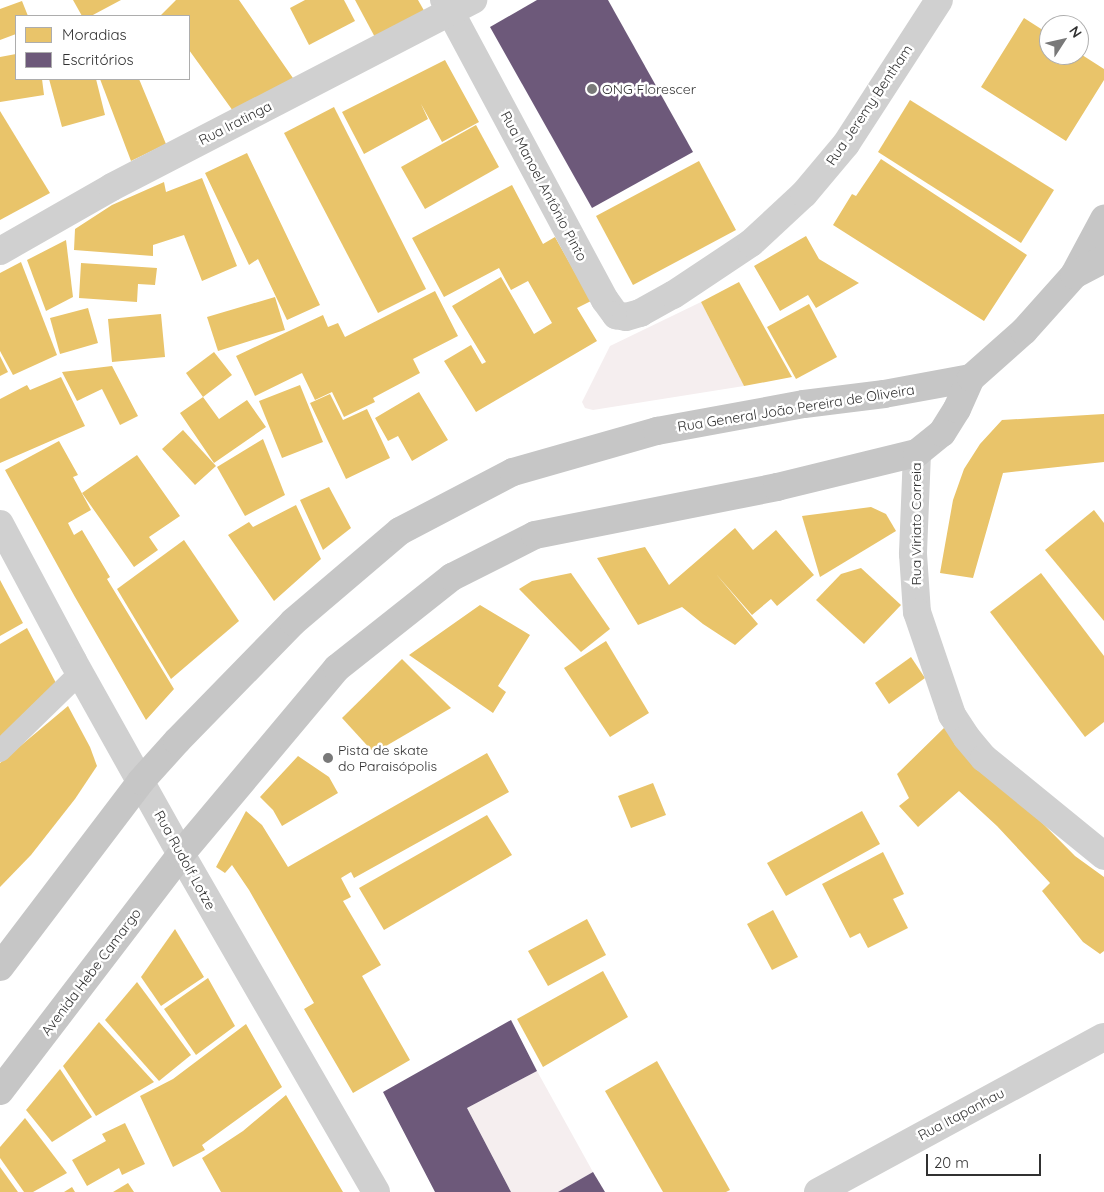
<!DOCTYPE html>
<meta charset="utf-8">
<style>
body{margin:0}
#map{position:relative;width:1104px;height:1192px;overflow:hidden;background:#fff;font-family:Quicksand,sans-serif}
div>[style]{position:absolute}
.green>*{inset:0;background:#f5eeef}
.homes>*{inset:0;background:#e9c46a}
.offices>*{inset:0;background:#6d597a}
.lane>*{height:22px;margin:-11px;padding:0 11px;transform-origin:11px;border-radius:11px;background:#d0d0d0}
.street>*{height:28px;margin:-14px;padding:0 14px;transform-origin:14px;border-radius:14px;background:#d0d0d0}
.primary>*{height:28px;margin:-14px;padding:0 14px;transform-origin:14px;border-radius:14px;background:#c6c6c6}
.dots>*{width:14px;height:14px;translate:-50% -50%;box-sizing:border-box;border:2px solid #fff;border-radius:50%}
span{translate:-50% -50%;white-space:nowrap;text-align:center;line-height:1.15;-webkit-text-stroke:5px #fff;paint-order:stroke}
.poi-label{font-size:14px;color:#313131}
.left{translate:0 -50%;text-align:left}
.street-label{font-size:14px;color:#313131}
.legend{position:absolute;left:15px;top:15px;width:175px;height:65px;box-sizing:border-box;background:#fff;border:1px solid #adadad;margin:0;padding:6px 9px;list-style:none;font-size:15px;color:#313131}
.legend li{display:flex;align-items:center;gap:10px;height:25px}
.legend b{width:25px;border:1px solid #adadad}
.north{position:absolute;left:1039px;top:15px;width:50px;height:50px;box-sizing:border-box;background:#fff;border:1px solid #adadad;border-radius:50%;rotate:55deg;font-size:14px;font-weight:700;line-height:20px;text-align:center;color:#313131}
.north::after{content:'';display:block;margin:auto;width:18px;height:22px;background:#797979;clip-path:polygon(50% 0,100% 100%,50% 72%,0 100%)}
.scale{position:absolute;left:926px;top:1154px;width:115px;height:22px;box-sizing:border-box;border:2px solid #313131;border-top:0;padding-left:6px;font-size:15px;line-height:18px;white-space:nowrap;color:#313131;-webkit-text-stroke:4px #fff;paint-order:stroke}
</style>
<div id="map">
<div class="green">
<div style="clip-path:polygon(701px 302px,744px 386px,593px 410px,585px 408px,582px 402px,610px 346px)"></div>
<div style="clip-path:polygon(537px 1071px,593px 1172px,558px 1192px,511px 1192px,467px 1108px)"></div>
</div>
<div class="homes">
<div style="clip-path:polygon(73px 0,121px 0,91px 16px,82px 16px)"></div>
<div style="clip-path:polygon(176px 0,239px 0,295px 81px,233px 111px,189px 50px,189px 16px,161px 15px)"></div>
<div style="clip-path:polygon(305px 0,344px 0,355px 21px,309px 45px,290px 8px)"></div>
<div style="clip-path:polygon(355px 0,418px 0,426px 14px,377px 41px)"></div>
<div style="clip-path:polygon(22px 1px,28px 16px,16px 16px,16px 34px,0 40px,0 9px)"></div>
<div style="clip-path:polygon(1024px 18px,1049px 34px,1049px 55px,1079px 55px,1079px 53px,1104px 69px,1104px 80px,1066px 141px,981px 87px)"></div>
<div style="clip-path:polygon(16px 54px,16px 79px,42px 79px,44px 95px,0 102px,0 57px)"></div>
<div style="clip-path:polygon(445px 60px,479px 122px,442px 142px,421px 104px,428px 119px,364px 154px,342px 112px)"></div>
<div style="clip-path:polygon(49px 79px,96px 79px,105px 115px,62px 127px)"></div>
<div style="clip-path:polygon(100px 79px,139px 79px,166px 144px,131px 161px)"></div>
<div style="clip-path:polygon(910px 100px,1054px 190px,1021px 243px,878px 152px)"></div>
<div style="clip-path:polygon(334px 107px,426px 289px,378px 313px,284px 133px)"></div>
<div style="clip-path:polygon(0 111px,50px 193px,0 220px)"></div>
<div style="clip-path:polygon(476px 125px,499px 167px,425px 209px,401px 167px)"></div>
<div style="clip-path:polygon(247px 153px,320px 305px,287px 320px,258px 259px,249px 265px,205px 173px)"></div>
<div style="clip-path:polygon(881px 159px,1027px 255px,984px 321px,833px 225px,852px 194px,856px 196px)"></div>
<div style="clip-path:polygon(699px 161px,736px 230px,633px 285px,596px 216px)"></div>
<div style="clip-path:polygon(202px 178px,237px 266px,202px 281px,184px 235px,153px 245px,153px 256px,74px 250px,75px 229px,112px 205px,164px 182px,166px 192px)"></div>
<div style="clip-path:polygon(512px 185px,543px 244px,555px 237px,591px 301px,577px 308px,597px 341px,476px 412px,444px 361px,471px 345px,482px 364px,486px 362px,452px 306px,501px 277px,534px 334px,552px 323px,528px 281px,511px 290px,499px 268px,444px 297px,412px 238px)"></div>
<div style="clip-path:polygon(806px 236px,819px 259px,859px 283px,816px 308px,808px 295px,780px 311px,754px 266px)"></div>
<div style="clip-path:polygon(66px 240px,73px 297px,46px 311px,27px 260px)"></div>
<div style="clip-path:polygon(21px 262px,57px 355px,13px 375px,0 351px,0 273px)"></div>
<div style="clip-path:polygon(81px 263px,157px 268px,155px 285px,138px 284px,137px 302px,79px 298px)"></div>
<div style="clip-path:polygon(739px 282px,792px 377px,744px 386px,701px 302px)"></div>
<div style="clip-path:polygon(435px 291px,458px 336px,413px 359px,420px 373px,373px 398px,375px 402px,344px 417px,332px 392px,315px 400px,302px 373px,255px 396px,236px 356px,323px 315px,328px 327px,338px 323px,345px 337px)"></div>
<div style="clip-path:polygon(275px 297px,285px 330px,218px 351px,207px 317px)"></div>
<div style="clip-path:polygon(809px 304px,837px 357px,796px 379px,767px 327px)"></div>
<div style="clip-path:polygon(88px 308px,98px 343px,60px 354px,50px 318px)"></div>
<div style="clip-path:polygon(161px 314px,165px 357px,112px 362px,108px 319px)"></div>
<div style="clip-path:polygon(214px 352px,232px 375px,203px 397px,186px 373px)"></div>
<div style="clip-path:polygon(0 356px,8px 372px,0 376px)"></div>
<div style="clip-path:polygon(112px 366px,138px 416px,120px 425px,102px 389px,77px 401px,62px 372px)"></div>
<div style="clip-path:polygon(61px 377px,85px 426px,0 463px,0 399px,27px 385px,30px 390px)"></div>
<div style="clip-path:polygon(300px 385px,323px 442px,282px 458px,259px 401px)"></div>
<div style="clip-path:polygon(419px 392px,448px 440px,412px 461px,398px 436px,388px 441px,375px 418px)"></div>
<div style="clip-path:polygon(330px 394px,343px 420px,367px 409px,390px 458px,346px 479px,310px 403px)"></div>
<div style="clip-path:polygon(203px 397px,219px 419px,247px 400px,266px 427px,214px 463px,180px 413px)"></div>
<div style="clip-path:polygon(1104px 414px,1104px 462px,1003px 473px,973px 578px,940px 573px,953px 500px,964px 469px,980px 444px,1002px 420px)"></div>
<div style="clip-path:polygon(183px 430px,216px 466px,195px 485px,162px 449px)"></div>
<div style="clip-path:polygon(263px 439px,285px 495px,245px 516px,217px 467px)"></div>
<div style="clip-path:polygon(59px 441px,78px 475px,73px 477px,91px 510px,68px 523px,74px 535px,82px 530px,110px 577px,107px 579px,174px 689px,146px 720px,75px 597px,5px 470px)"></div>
<div style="clip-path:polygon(137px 455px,180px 516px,149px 537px,158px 550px,134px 567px,82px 493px)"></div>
<div style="clip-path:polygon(329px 487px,351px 528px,323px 550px,300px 500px)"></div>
<div style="clip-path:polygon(296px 505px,321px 559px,274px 601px,228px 535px,249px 522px,253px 527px)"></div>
<div style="clip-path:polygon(871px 507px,886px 514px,896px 531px,820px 577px,802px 516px)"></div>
<div style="clip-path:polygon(1094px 510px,1104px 523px,1104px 621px,1045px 550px)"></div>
<div style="clip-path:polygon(735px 528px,753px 550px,776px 530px,814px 575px,777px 606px,771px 599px,752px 615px,716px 574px,758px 624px,735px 645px,703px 624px,682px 607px,638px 625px,597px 558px,645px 547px,669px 585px)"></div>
<div style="clip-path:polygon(184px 540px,239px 621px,171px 679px,117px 589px)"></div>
<div style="clip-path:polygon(861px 568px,901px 605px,864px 644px,816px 600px,841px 574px)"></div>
<div style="clip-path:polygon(571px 573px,610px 629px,581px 652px,519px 589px,532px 581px)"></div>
<div style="clip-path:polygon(1041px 573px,1104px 656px,1104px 722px,1085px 737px,990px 612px)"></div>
<div style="clip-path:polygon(0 580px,23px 623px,0 636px)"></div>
<div style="clip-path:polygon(480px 605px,530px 635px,498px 686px,506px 692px,493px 713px,409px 655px)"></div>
<div style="clip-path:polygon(27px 628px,56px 683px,0 738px,0 644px)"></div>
<div style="clip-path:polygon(606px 641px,649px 713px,610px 737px,564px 668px)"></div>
<div style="clip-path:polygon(911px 657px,925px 678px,889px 704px,875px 683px)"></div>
<div style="clip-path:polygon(402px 659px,451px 708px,374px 753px,342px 718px)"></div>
<div style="clip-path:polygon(68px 706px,90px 747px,97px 766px,75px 799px,31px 855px,0 887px,0 763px)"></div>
<div style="clip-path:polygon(946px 726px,1075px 856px,1104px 877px,1104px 951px,1100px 954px,1083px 942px,1042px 891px,1050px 883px,997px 826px,959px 791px,918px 827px,899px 806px,909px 798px,897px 774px)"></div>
<div style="clip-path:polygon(487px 753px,509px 792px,354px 878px,351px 872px,341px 878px,351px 897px,343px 901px,381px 965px,362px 976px,410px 1060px,353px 1093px,304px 1009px,314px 1003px,249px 890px,232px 865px,225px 873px,216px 867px,246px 811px,262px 825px,288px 867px)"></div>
<div style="clip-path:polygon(298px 756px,329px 777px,338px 793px,282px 826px,273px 810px,260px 797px)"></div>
<div style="clip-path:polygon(653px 783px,666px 815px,631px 828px,618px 796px)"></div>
<div style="clip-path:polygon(862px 811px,880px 844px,786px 896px,767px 863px)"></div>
<div style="clip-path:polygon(487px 815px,512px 855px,384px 930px,359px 888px)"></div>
<div style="clip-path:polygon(883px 852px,904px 894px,893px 899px,908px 928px,868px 948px,860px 933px,850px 938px,822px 884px)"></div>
<div style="clip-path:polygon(773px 910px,798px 957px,772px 970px,747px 924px)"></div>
<div style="clip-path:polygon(587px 919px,606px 955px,548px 986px,528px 951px)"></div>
<div style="clip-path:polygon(175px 929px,204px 977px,161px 1006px,141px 977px)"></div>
<div style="clip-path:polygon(603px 971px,628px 1017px,543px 1067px,517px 1019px)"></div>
<div style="clip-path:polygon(208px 978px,235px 1026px,196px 1055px,164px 1009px)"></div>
<div style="clip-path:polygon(137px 982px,191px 1055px,159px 1081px,105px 1020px)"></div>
<div style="clip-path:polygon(99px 1022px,154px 1082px,96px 1116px,63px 1066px)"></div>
<div style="clip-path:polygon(246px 1024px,282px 1087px,202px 1145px,205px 1150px,173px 1167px,140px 1096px,173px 1079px)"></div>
<div style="clip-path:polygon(657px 1061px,730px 1190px,726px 1192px,663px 1192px,605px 1091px)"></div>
<div style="clip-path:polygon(60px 1069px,92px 1117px,52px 1142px,26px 1110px)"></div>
<div style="clip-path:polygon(286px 1095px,343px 1192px,221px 1192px,202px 1158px,243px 1131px)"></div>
<div style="clip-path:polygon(25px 1118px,67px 1173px,33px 1192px,24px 1192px,0 1158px,0 1147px)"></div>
<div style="clip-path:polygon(125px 1123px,145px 1164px,122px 1175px,119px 1168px,87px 1186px,72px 1160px,106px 1141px,102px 1134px)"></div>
<div style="clip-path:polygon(0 1167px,18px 1192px,0 1192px)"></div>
<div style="clip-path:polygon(128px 1183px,134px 1192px,113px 1192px)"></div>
<div style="clip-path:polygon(72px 1187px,75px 1192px,64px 1192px)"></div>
</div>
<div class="offices">
<div style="clip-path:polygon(537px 0,608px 0,693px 152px,592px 208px,490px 27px)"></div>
<div style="clip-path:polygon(511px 1020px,537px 1071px,467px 1108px,511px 1192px,435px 1192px,383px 1092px)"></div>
<div style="clip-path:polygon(593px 1172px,605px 1192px,558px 1192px)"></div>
</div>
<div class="lane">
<div style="left:0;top:751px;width:112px;rotate:-44.3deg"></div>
</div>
<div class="street">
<div style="left:444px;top:0;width:340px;rotate:61.8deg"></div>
<div style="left:605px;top:300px;width:19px;rotate:54deg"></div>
<div style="left:616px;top:315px;width:10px;rotate:11deg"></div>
<div style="left:626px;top:317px;width:15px;rotate:-16deg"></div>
<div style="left:640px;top:313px;width:38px;rotate:-29deg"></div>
<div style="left:673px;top:295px;width:94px;rotate:-33.7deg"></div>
<div style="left:751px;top:243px;width:72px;rotate:-42.8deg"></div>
<div style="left:804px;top:194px;width:65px;rotate:-50deg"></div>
<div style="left:846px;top:144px;width:171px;rotate:-57.1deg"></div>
<div style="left:0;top:251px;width:129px;rotate:-29.7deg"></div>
<div style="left:112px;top:187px;width:407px;rotate:-27.4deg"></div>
<div style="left:917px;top:453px;width:101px;rotate:92.3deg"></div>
<div style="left:913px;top:554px;width:58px;rotate:86.1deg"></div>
<div style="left:917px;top:612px;width:109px;rotate:71.2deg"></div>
<div style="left:952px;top:715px;width:27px;rotate:57deg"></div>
<div style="left:967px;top:738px;width:26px;rotate:50deg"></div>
<div style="left:984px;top:758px;width:155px;rotate:39.2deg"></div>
<div style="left:0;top:524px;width:155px;rotate:61.9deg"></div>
<div style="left:73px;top:661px;width:221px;rotate:60.8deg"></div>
<div style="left:181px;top:854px;width:390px;rotate:60deg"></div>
<div style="left:818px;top:1192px;width:325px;rotate:-28.5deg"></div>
</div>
<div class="primary">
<div style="left:1074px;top:275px;width:64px;rotate:-61.8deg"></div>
<div style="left:0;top:967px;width:233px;rotate:-52.8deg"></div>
<div style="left:141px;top:781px;width:54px;rotate:-48deg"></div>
<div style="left:177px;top:741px;width:166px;rotate:-45.7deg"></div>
<div style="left:293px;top:622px;width:140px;rotate:-40.4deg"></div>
<div style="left:400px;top:531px;width:127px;rotate:-27.6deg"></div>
<div style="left:513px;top:472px;width:150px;rotate:-15.9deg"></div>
<div style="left:657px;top:431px;width:149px;rotate:-10.4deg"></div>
<div style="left:804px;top:404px;width:81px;rotate:-7.1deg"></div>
<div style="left:884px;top:394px;width:88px;rotate:-10.4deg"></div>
<div style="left:0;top:1091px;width:298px;rotate:-52.6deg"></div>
<div style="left:181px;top:854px;width:243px;rotate:-50deg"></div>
<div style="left:337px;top:668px;width:147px;rotate:-38.4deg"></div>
<div style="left:452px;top:577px;width:93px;rotate:-26.8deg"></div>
<div style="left:535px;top:535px;width:247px;rotate:-11.2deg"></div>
<div style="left:777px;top:487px;width:144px;rotate:-13.7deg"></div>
<div style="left:917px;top:453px;width:32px;rotate:-39deg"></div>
<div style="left:942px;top:433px;width:28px;rotate:-58deg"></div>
<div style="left:957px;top:409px;width:34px;rotate:-66deg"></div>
<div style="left:971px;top:378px;width:71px;rotate:-41.6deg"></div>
<div style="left:1024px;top:331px;width:75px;rotate:-48.2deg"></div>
<div style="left:1074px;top:275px;width:34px;rotate:-28deg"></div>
</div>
<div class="dots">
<div style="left:592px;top:89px;background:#797979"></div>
<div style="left:328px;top:758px;background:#797979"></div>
</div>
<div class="poi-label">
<span class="left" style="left:602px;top:89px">ONG Florescer</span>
<span class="left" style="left:338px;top:758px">Pista de skate<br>do Paraisópolis</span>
</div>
<div class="street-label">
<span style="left:869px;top:105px;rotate:-56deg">Rua Jeremy Bentham</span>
<span style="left:235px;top:123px;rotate:-27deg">Rua Iratinga</span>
<span style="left:544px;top:186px;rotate:62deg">Rua Manoel Antônio Pinto</span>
<span style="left:796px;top:408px;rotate:-9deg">Rua General João Pereira de Oliveira</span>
<span style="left:916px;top:524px;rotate:-90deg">Rua Viriato Correia</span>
<span style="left:185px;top:860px;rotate:61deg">Rua Rudolf Lotze</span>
<span style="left:91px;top:972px;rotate:-53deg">Avenida Hebe Camargo</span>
<span style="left:961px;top:1114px;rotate:-28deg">Rua Itapanhau</span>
</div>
<ul class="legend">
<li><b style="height:14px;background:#e9c46a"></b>Moradias</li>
<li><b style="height:14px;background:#6d597a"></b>Escritórios</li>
</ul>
<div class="north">N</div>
<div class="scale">20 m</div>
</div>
